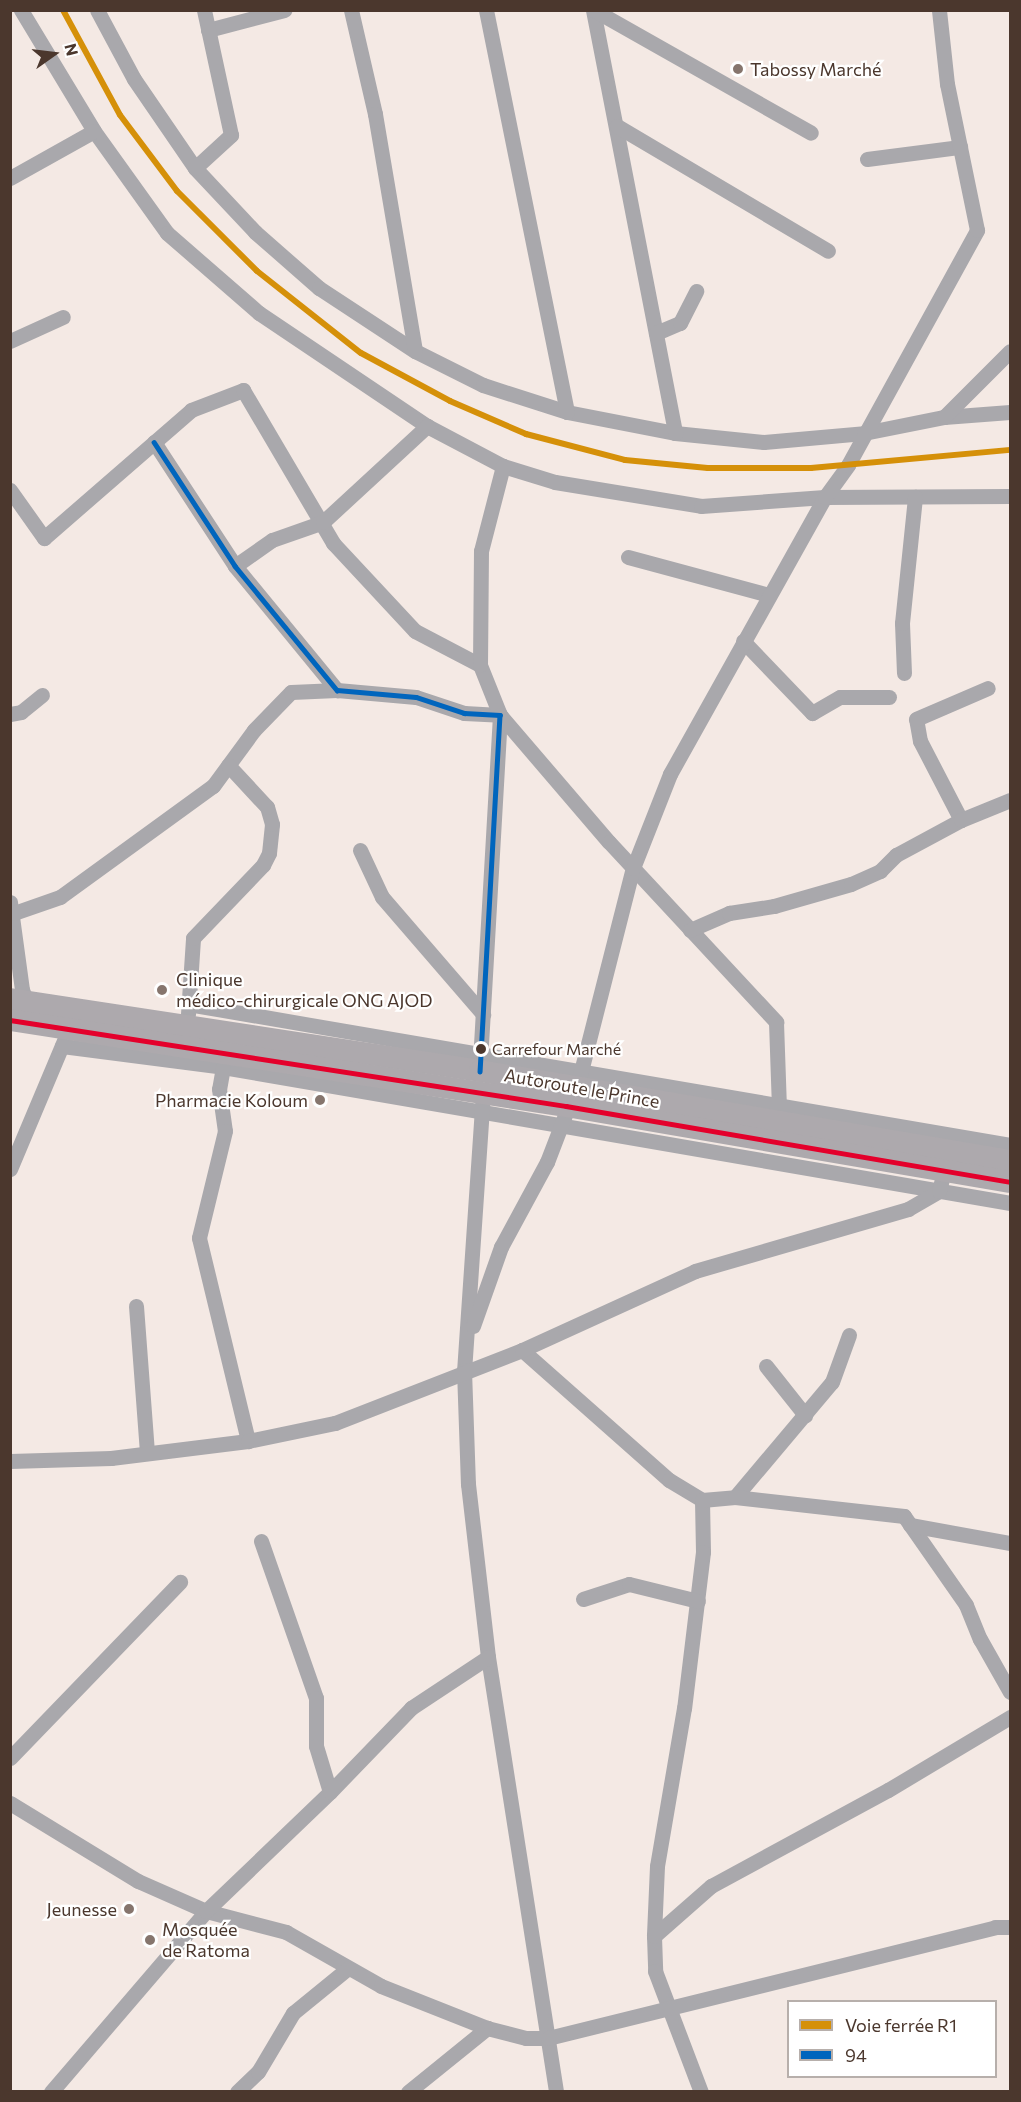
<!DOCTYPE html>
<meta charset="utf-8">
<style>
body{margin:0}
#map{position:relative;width:1021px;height:2102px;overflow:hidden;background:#f4e9e4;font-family:Commissioner,sans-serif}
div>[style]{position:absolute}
.minor>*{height:15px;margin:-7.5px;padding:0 7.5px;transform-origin:7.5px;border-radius:7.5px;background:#a9a8ac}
.primary>*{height:22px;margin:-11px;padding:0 11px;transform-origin:11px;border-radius:11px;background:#ada9ad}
.bus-1>*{height:4.5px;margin:-2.25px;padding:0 2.25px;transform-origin:2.25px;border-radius:2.25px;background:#0065bd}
.bus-2>*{height:4.5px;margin:-2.25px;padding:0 2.25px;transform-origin:2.25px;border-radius:2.25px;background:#e4002b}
.rail-1>*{height:6px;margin:-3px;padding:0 3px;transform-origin:3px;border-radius:3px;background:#d59009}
.dots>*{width:16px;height:16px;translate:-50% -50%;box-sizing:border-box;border:3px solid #fff;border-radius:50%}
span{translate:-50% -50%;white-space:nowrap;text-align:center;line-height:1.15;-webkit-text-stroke:4.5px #fff;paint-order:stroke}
.bus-label{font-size:16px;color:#4b372d}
.left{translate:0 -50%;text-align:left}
.poi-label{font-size:18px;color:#4b372d}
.right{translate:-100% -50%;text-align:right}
.street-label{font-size:18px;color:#4b372d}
.frame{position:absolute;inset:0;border:12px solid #4b372d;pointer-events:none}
.legend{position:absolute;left:787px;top:2000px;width:210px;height:78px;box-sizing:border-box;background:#fff;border:2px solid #b7afab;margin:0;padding:8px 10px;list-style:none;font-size:18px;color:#4b372d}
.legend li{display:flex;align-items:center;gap:12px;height:30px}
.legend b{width:30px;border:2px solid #b7afab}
.north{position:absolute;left:24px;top:24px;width:60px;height:60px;-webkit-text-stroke:4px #fff;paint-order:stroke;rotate:76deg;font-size:16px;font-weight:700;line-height:24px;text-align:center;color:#4b372d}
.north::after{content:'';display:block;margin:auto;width:21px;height:27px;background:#4b372d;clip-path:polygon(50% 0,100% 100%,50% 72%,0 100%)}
</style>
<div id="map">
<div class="minor">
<div style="left:21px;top:10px;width:141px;rotate:58.9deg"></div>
<div style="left:94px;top:131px;width:125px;rotate:54.4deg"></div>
<div style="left:167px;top:233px;width:122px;rotate:41deg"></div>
<div style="left:259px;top:313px;width:202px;rotate:33.9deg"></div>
<div style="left:427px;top:426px;width:86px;rotate:27.8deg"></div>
<div style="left:503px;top:466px;width:54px;rotate:17.1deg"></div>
<div style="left:555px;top:482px;width:148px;rotate:9.3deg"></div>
<div style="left:701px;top:506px;width:124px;rotate:-4.2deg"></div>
<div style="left:825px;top:497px;width:185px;rotate:-0.3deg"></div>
<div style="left:97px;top:10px;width:78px;rotate:61.8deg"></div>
<div style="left:134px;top:79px;width:108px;rotate:55.6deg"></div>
<div style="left:195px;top:168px;width:88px;rotate:46.8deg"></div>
<div style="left:255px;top:232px;width:85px;rotate:41.2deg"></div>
<div style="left:319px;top:288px;width:115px;rotate:33.3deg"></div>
<div style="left:415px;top:351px;width:76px;rotate:26.6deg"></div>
<div style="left:483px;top:385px;width:88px;rotate:17.8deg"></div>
<div style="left:567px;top:412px;width:110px;rotate:11deg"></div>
<div style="left:675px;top:433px;width:89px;rotate:5.8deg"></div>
<div style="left:764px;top:442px;width:100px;rotate:-5.1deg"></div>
<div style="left:864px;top:433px;width:82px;rotate:-11.3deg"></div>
<div style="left:944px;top:417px;width:66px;rotate:-4.3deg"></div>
<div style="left:351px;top:10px;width:107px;rotate:77deg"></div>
<div style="left:375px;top:114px;width:240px;rotate:80.4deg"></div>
<div style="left:486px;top:10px;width:410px;rotate:78.6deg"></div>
<div style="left:593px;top:10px;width:431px;rotate:79deg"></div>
<div style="left:594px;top:10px;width:249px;rotate:29.5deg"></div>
<div style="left:208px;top:30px;width:79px;rotate:-14.7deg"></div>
<div style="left:617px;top:126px;width:245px;rotate:30.6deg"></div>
<div style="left:867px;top:159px;width:94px;rotate:-7.4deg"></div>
<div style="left:195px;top:168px;width:49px;rotate:-42.5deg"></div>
<div style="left:231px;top:135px;width:128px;rotate:-102.2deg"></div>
<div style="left:10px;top:178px;width:96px;rotate:-29.2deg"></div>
<div style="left:656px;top:333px;width:26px;rotate:-23deg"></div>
<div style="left:680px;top:323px;width:36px;rotate:-63deg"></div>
<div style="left:10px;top:341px;width:58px;rotate:-24.4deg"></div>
<div style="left:944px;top:417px;width:93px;rotate:-45deg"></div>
<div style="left:154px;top:442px;width:148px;rotate:56.8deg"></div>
<div style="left:235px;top:566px;width:161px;rotate:50.6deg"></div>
<div style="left:337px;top:690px;width:79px;rotate:5.1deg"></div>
<div style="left:416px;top:697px;width:51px;rotate:18.4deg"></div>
<div style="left:464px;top:713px;width:36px;rotate:3deg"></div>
<div style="left:500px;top:715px;width:351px;rotate:93.3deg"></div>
<div style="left:10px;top:490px;width:59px;rotate:54.7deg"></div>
<div style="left:44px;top:538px;width:195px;rotate:-41deg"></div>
<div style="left:191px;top:410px;width:56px;rotate:-21deg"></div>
<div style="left:243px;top:390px;width:178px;rotate:59.5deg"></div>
<div style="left:333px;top:543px;width:120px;rotate:47deg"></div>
<div style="left:415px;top:631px;width:73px;rotate:27.6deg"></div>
<div style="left:480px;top:665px;width:54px;rotate:68.2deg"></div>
<div style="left:500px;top:715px;width:167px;rotate:49.4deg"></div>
<div style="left:609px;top:842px;width:246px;rotate:47.1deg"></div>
<div style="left:776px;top:1022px;width:84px;rotate:88deg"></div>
<div style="left:628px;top:557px;width:146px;rotate:15.1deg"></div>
<div style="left:235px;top:566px;width:45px;rotate:-35.1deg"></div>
<div style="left:272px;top:540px;width:54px;rotate:-19.4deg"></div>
<div style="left:323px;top:522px;width:142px;rotate:-42.7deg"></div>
<div style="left:743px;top:641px;width:100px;rotate:46.2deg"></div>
<div style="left:812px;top:713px;width:32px;rotate:-30deg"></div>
<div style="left:840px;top:697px;width:49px"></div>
<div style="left:480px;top:665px;width:114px;rotate:-89.5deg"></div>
<div style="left:481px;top:551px;width:88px;rotate:-75.5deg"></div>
<div style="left:904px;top:673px;width:50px;rotate:-92.3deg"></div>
<div style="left:902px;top:623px;width:127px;rotate:-84.1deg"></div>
<div style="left:10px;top:714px;width:11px;rotate:-10deg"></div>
<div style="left:21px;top:712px;width:27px;rotate:-39deg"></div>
<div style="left:961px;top:820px;width:89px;rotate:-117.4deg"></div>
<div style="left:920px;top:741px;width:22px;rotate:-100deg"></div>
<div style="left:916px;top:719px;width:78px;rotate:-23.3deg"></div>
<div style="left:360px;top:850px;width:52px;rotate:64.9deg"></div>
<div style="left:382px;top:897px;width:155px;rotate:49.2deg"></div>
<div style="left:10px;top:902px;width:89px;rotate:82.2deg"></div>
<div style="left:22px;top:990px;width:13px;rotate:67deg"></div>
<div style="left:14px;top:913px;width:49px;rotate:-19.2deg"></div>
<div style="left:60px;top:897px;width:189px;rotate:-36deg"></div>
<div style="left:213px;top:786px;width:69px;rotate:-53.8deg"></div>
<div style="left:254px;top:730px;width:53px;rotate:-45.8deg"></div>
<div style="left:291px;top:692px;width:46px;rotate:-2.5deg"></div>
<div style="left:690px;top:930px;width:43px;rotate:-23.6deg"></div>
<div style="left:729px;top:913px;width:46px;rotate:-8.8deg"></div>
<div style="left:774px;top:906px;width:80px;rotate:-15.9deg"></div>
<div style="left:851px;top:884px;width:32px;rotate:-24deg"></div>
<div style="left:880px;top:871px;width:23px;rotate:-45deg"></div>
<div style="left:896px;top:855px;width:74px;rotate:-28.3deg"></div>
<div style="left:961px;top:820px;width:53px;rotate:-22.2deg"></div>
<div style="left:188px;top:1004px;width:834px;rotate:9.73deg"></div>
<div style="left:188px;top:1014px;width:76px;rotate:-86.2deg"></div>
<div style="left:193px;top:938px;width:101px;rotate:-46.2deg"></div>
<div style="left:263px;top:865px;width:13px;rotate:-63deg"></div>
<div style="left:269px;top:853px;width:29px;rotate:-84deg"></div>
<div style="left:272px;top:824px;width:18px;rotate:-106deg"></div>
<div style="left:267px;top:807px;width:57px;rotate:-132.9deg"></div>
<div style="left:62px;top:1046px;width:162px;rotate:7.4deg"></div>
<div style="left:223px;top:1067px;width:799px;rotate:9.8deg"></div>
<div style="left:223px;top:1067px;width:22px;rotate:100deg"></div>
<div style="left:219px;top:1089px;width:42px;rotate:81.9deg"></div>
<div style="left:225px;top:1131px;width:110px;rotate:103.7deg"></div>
<div style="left:199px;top:1238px;width:209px;rotate:76.4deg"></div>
<div style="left:577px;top:1087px;width:226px;rotate:-75.7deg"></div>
<div style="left:633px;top:868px;width:101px;rotate:-68.5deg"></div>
<div style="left:670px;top:774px;width:317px;rotate:-60.8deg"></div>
<div style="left:825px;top:497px;width:39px;rotate:-54deg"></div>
<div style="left:848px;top:465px;width:268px;rotate:-61.2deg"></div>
<div style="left:977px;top:230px;width:149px;rotate:-101.6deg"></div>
<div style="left:947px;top:84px;width:74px;rotate:-96.2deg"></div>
<div style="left:483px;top:1093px;width:278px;rotate:93.9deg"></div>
<div style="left:464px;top:1370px;width:114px;rotate:88deg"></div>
<div style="left:468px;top:1484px;width:174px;rotate:83.4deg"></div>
<div style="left:488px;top:1657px;width:440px;rotate:81.1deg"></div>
<div style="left:10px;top:1169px;width:142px;rotate:-67.2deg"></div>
<div style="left:136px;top:1306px;width:147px;rotate:85.7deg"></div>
<div style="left:473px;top:1326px;width:84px;rotate:-70.5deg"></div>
<div style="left:501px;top:1247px;width:97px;rotate:-61.6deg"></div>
<div style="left:547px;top:1162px;width:50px;rotate:-69deg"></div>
<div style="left:522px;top:1350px;width:196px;rotate:41.5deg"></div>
<div style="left:669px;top:1480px;width:39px;rotate:31deg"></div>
<div style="left:702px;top:1500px;width:52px;rotate:88.9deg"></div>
<div style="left:703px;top:1552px;width:157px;rotate:96.9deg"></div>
<div style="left:684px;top:1708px;width:160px;rotate:99.7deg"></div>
<div style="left:657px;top:1866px;width:70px;rotate:92.5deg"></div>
<div style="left:654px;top:1936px;width:35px;rotate:88deg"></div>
<div style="left:655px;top:1971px;width:129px;rotate:69.2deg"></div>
<div style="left:766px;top:1366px;width:63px;rotate:51.5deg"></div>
<div style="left:10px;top:1461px;width:101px;rotate:-1.7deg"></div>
<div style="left:111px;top:1458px;width:138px;rotate:-7.1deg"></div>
<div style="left:248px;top:1441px;width:89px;rotate:-11.7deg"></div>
<div style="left:335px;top:1423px;width:201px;rotate:-21.3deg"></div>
<div style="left:522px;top:1350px;width:190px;rotate:-24.5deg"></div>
<div style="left:695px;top:1271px;width:222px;rotate:-16.2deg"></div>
<div style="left:908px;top:1209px;width:36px;rotate:-30deg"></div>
<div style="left:939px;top:1191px;width:21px;rotate:-76deg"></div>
<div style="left:735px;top:1497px;width:150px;rotate:-49.9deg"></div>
<div style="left:832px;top:1382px;width:50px;rotate:-70.1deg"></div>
<div style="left:702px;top:1500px;width:33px;rotate:-5deg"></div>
<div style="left:735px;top:1497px;width:170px;rotate:6.4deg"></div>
<div style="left:904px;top:1516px;width:108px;rotate:55.1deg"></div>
<div style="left:966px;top:1605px;width:37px;rotate:68deg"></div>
<div style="left:980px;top:1639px;width:61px;rotate:60.5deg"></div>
<div style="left:910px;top:1525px;width:102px;rotate:10.2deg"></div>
<div style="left:261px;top:1541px;width:166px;rotate:70.7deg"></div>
<div style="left:316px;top:1698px;width:48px;rotate:90deg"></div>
<div style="left:316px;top:1746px;width:48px;rotate:73.1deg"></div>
<div style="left:583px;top:1599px;width:48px;rotate:-18.1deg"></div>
<div style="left:629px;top:1584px;width:71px;rotate:13.8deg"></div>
<div style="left:10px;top:1758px;width:245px;rotate:-46deg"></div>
<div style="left:10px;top:1803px;width:150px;rotate:31.4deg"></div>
<div style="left:138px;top:1881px;width:74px;rotate:23.8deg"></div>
<div style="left:206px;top:1911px;width:83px;rotate:14.7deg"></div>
<div style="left:286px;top:1932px;width:109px;rotate:29.6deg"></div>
<div style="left:381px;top:1986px;width:114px;rotate:21.6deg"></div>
<div style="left:487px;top:2028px;width:40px;rotate:14.4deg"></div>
<div style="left:526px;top:2038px;width:22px"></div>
<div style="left:548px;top:2038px;width:461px;rotate:-13.9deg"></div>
<div style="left:995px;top:1927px;width:15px"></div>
<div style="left:654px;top:1936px;width:76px;rotate:-41.3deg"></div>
<div style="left:711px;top:1886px;width:201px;rotate:-28.5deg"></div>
<div style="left:888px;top:1790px;width:142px;rotate:-30.9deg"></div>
<div style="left:51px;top:2092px;width:238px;rotate:-49.4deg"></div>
<div style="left:206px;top:1911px;width:172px;rotate:-43.8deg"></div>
<div style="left:330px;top:1792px;width:117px;rotate:-46deg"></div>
<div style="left:411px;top:1708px;width:92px;rotate:-33.5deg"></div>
<div style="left:237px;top:2092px;width:29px;rotate:-44deg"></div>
<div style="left:258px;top:2072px;width:69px;rotate:-59.3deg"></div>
<div style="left:293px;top:2013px;width:70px;rotate:-39.2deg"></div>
<div style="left:408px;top:2092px;width:102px;rotate:-39deg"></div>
</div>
<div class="primary">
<div style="left:10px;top:999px;width:475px;rotate:8.7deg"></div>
<div style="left:480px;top:1071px;width:538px;rotate:9.64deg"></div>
<div style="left:10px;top:1020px;width:563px;rotate:8.79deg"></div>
<div style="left:566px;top:1106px;width:450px;rotate:9.7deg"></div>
</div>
<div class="bus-1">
<div style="left:154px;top:442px;width:148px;rotate:56.8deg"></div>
<div style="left:235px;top:566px;width:161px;rotate:50.6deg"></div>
<div style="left:337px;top:690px;width:79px;rotate:5.1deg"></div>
<div style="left:416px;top:697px;width:51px;rotate:18.4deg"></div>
<div style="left:464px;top:713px;width:36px;rotate:3deg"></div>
<div style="left:500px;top:715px;width:357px;rotate:93.2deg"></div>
</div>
<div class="bus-2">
<div style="left:10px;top:1020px;width:563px;rotate:8.79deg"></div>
<div style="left:566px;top:1106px;width:450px;rotate:9.7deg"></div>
</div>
<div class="rail-1">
<div style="left:63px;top:10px;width:119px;rotate:61.5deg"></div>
<div style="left:120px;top:115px;width:95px;rotate:53.1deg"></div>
<div style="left:177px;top:191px;width:113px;rotate:45deg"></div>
<div style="left:257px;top:271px;width:132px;rotate:38.3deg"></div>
<div style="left:361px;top:353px;width:101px;rotate:28.3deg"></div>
<div style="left:450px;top:401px;width:83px;rotate:23.5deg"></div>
<div style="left:526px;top:434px;width:102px;rotate:14.7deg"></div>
<div style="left:625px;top:460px;width:83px;rotate:5.5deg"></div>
<div style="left:708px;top:468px;width:103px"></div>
<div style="left:811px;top:468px;width:200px;rotate:-5.2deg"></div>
</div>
<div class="dots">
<div style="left:738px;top:69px;background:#86756d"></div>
<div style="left:162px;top:990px;background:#86756d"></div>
<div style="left:481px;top:1049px;background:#4b372d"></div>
<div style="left:320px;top:1100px;background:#86756d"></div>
<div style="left:129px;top:1909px;background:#86756d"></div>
<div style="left:150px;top:1940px;background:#86756d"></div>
</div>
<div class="bus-label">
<span class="left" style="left:492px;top:1049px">Carrefour Marché</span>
</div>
<div class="poi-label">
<span class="left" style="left:750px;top:69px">Tabossy Marché</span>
<span class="left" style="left:176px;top:990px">Clinique<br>médico-chirurgicale ONG AJOD</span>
<span class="right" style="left:308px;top:1100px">Pharmacie Koloum</span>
<span class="right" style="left:117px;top:1909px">Jeunesse</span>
<span class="left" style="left:162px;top:1940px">Mosquée<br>de Ratoma</span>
</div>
<div class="street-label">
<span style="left:582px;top:1088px;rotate:10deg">Autoroute le Prince</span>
</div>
<div class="frame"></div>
<ul class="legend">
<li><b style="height:8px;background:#d59009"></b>Voie ferrée R1</li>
<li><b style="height:8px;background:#0065bd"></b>94</li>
</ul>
<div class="north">N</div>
</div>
